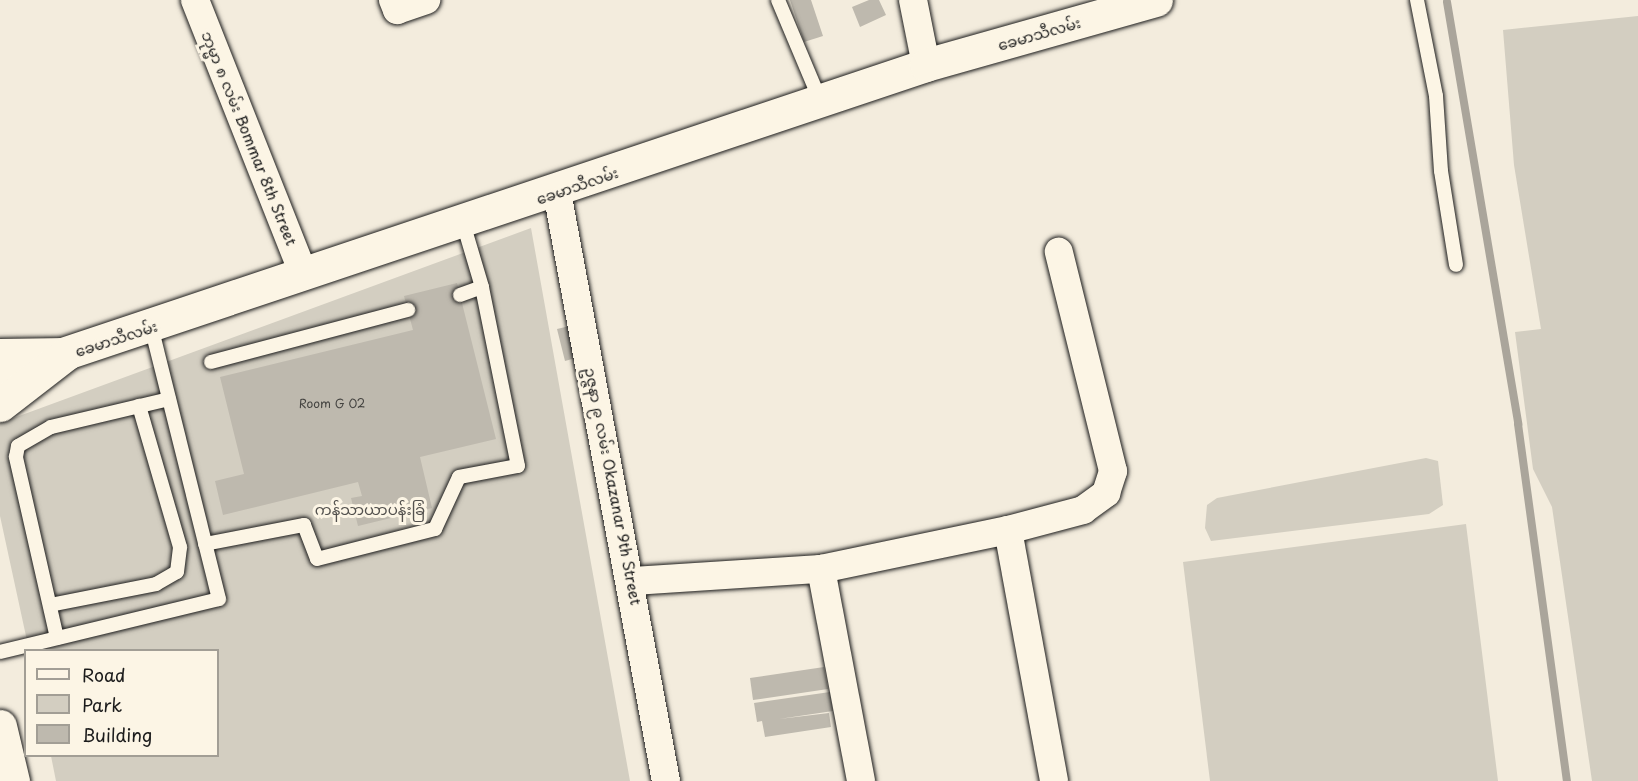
<!DOCTYPE html>
<meta charset="utf-8">
<style>
body{margin:0}
#map{position:relative;width:1638px;height:781px;overflow:hidden;background:#f3ecdd;font-family:"Playpen Sans","Noto Sans Myanmar",sans-serif}
div>[style]{position:absolute}
.green>*{inset:0;background:#d3cec1}
.stream>*{height:8px;margin:-4px;padding:0 4px;transform-origin:4px;border-radius:4px;background:#aaa59b}
.building>*{inset:0;background:#beb9ae}
.roads{filter:drop-shadow(0 0 2px #1c1c1c) drop-shadow(0 0 2px #1c1c1c)}
.lane>*{height:14px;margin:-7px;padding:0 7px;transform-origin:7px;border-radius:7px;background:#fcf5e5}
.street>*{height:28px;margin:-14px;padding:0 14px;transform-origin:14px;border-radius:14px;background:#fcf5e5}
.secondary>*{height:33px;margin:-16.5px;padding:0 16.5px;transform-origin:16.5px;border-radius:16.5px;background:#fcf5e5}
.primary>*{height:33px;margin:-16.5px;padding:0 16.5px;transform-origin:16.5px;border-radius:16.5px;background:#fcf5e5}
span{translate:-50% -50%;white-space:nowrap;text-align:center;line-height:1.15;-webkit-text-stroke:6px #fcf5e5;paint-order:stroke}
.number-label{font-size:12px;color:#444340}
.number-label span{-webkit-text-stroke-width:0}
.street-label{font-size:15px;color:#1c1c1c}
.park-label{font-size:15px;color:#53514e}
.legend{position:absolute;left:24px;top:649px;width:195px;height:108px;box-sizing:border-box;background:#fcf5e5;border:2px solid #a29e95;margin:0;padding:8px 10px;list-style:none;font-size:18px;color:#1c1c1c}
.legend li{display:flex;align-items:center;gap:12px;height:30px}
.legend b{width:30px;border:2px solid #a29e95}
</style>
<div id="map">
<div class="green">
<div style="clip-path:polygon(1638px 16px,1638px 781px,1592px 781px,1552px 507px,1533px 469px,1515px 332px,1541px 329px,1514px 165px,1503px 30px)"></div>
<div style="clip-path:polygon(531px 228px,630px 781px,56px 781px,51px 756px,218px 756px,218px 650px,29px 650px,0 516px,0 423px)"></div>
<div style="clip-path:polygon(1426px 458px,1438px 461px,1443px 505px,1429px 514px,1211px 541px,1205px 528px,1207px 505px,1217px 498px)"></div>
<div style="clip-path:polygon(1466px 524px,1498px 781px,1210px 781px,1183px 562px)"></div>
</div>
<div class="stream">
<div style="left:1447px;top:2px;width:428px;rotate:80.4deg"></div>
<div style="left:1518px;top:424px;width:360px;rotate:82.2deg"></div>
</div>
<div class="building">
<div style="clip-path:polygon(790px 0,811px 0,823px 36px,804px 42px)"></div>
<div style="clip-path:polygon(869px 0,879px 0,886px 15px,860px 27px,852px 7px)"></div>
<div style="clip-path:polygon(457px 283px,496px 439px,420px 457px,432px 508px,358px 526px,351px 498px,362px 496px,358px 482px,223px 515px,215px 481px,244px 474px,220px 377px,413px 330px,404px 296px)"></div>
<div style="clip-path:polygon(578px 324px,586px 355px,565px 361px,557px 329px)"></div>
<div style="clip-path:polygon(824px 667px,828px 689px,753px 700px,750px 678px)"></div>
<div style="clip-path:polygon(830px 692px,833px 711px,779px 719px,829px 713px,831px 727px,765px 737px,762px 721px,757px 722px,754px 703px)"></div>
</div>
<div class="roads">
<div class="lane">
<div style="left:778px;top:0;width:108px;rotate:67.2deg"></div>
<div style="left:1417px;top:0;width:98px;rotate:78.8deg"></div>
<div style="left:1436px;top:96px;width:75px;rotate:86.2deg"></div>
<div style="left:1441px;top:171px;width:95px;rotate:80.9deg"></div>
<div style="left:460px;top:295px;width:23px;rotate:-20deg"></div>
<div style="left:211px;top:362px;width:204px;rotate:-14.8deg"></div>
<div style="left:205px;top:544px;width:101px;rotate:-10.9deg"></div>
<div style="left:304px;top:525px;width:36px;rotate:69deg"></div>
<div style="left:317px;top:559px;width:122px;rotate:-14.3deg"></div>
<div style="left:435px;top:529px;width:57px;rotate:-65.2deg"></div>
<div style="left:459px;top:477px;width:60px;rotate:-10.6deg"></div>
<div style="left:518px;top:466px;width:183px;rotate:-101.4deg"></div>
<div style="left:482px;top:287px;width:67px;rotate:-106.5deg"></div>
<div style="left:50px;top:605px;width:108px;rotate:-11.2deg"></div>
<div style="left:156px;top:584px;width:24px;rotate:-30deg"></div>
<div style="left:177px;top:572px;width:25px;rotate:-83deg"></div>
<div style="left:180px;top:547px;width:147px;rotate:-106.2deg"></div>
<div style="left:57px;top:638px;width:186px;rotate:-102.8deg"></div>
<div style="left:16px;top:457px;width:11px;rotate:-80deg"></div>
<div style="left:18px;top:446px;width:38px;rotate:-30deg"></div>
<div style="left:51px;top:427px;width:121px;rotate:-13.3deg"></div>
<div style="left:0;top:652px;width:225px;rotate:-13.6deg"></div>
<div style="left:219px;top:599px;width:281px;rotate:-104deg"></div>
</div>
<div class="street">
<div style="left:195px;top:0;width:296px;rotate:68.4deg"></div>
<div style="left:393px;top:0;width:11px;rotate:68deg"></div>
<div style="left:397px;top:10px;width:31px;rotate:-19deg"></div>
<div style="left:913px;top:0;width:66px;rotate:78.7deg"></div>
<div style="left:557px;top:192px;width:599px;rotate:79.52deg"></div>
<div style="left:1008px;top:530px;width:255px;rotate:79.6deg"></div>
<div style="left:821px;top:569px;width:216px;rotate:79.3deg"></div>
<div style="left:633px;top:581px;width:188px;rotate:-3.7deg"></div>
<div style="left:821px;top:569px;width:191px;rotate:-11.8deg"></div>
<div style="left:1008px;top:530px;width:78px;rotate:-14.9deg"></div>
<div style="left:1083px;top:510px;width:29px;rotate:-36deg"></div>
<div style="left:1106px;top:493px;width:23px;rotate:-72deg"></div>
<div style="left:1113px;top:471px;width:226px;rotate:-103.9deg"></div>
</div>
<div class="secondary">
<div style="left:0;top:375px;width:977px;rotate:-18.51deg"></div>
<div style="left:926px;top:65px;width:239px;rotate:-15.8deg"></div>
</div>
<div class="primary">
<div style="left:0;top:355px;width:66px;rotate:-0.9deg"></div>
<div style="left:0;top:405px;width:83px;rotate:-37.7deg"></div>
<div style="left:0;top:726px;width:57px;rotate:76.7deg"></div>
</div>
</div>
<div class="number-label">
<span style="left:332px;top:404px">Room G 02</span>
</div>
<div class="street-label">
<span style="left:1039px;top:33px;rotate:-16deg">ခေမာသီလမ်း</span>
<span style="left:250px;top:138px;rotate:68deg">ဘုမ္မာ ၈ လမ်း Bommar 8th Street</span>
<span style="left:577px;top:185px;rotate:-19deg">ခေမာသီလမ်း</span>
<span style="left:116px;top:338px;rotate:-18deg">ခေမာသီလမ်း</span>
<span style="left:614px;top:486px;rotate:79deg">ဥဇ္ဇနာ ၉ လမ်း Okazanar 9th Street</span>
</div>
<div class="park-label">
<span style="left:370px;top:509px">ကန်သာယာပန်းခြံ</span>
</div>
<ul class="legend">
<li><b style="height:8px;background:#fcf5e5"></b>Road</li>
<li><b style="height:16px;background:#d3cec1"></b>Park</li>
<li><b style="height:16px;background:#beb9ae"></b>Building</li>
</ul>
</div>
